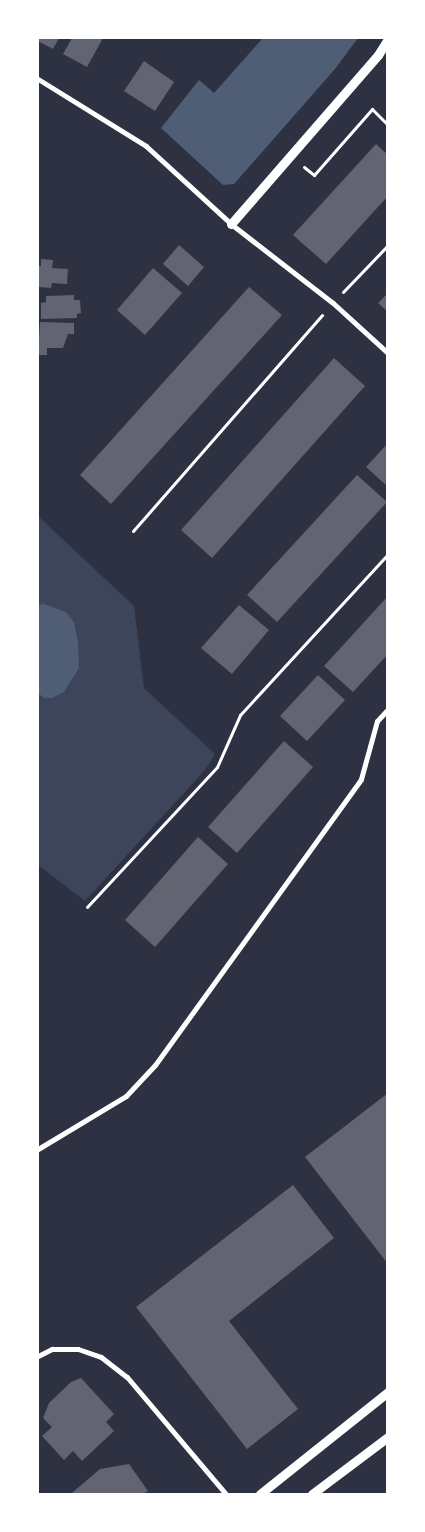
<!DOCTYPE html>
<style>
body{margin:0}
#map{position:relative;width:425px;height:1532px;overflow:hidden;background:#2d3142;font-family:"PT Sans Narrow",sans-serif}
div>[style]{position:absolute}
.green>*{inset:0;background:#3c4559}
.water>*{inset:0;background:#4f5d75}
.building>*{inset:0;background:#626471}
.path>*{height:3px;margin:-1.5px;padding:0 1.5px;transform-origin:1.5px;border-radius:1.5px;background:#fff}
.minor>*{height:5px;margin:-2.5px;padding:0 2.5px;transform-origin:2.5px;border-radius:2.5px;background:#fff}
.tertiary>*{height:9px;margin:-4.5px;padding:0 4.5px;transform-origin:4.5px;border-radius:4.5px;background:#fff}
span{translate:-50% -50%;white-space:nowrap;text-align:center;line-height:1.15;-webkit-text-stroke:4px #fff;paint-order:stroke}
.frame{position:absolute;inset:0;border:39px solid #fff;pointer-events:none}
</style>
<div id="map">
<div class="green">
<div style="clip-path:polygon(38px 516px,134px 606px,144px 688px,215px 754px,205px 770px,85px 901px,38px 865px)"></div>
</div>
<div class="water">
<div style="clip-path:polygon(263px 38px,358px 38px,335px 69px,234px 184px,223px 185px,161px 128px,199px 80px,214px 93px)"></div>
<div style="clip-path:polygon(44px 604px,66px 612px,74px 622px,78px 642px,79px 668px,64px 692px,52px 698px,44px 698px,38px 693px,38px 605px)"></div>
</div>
<div class="building">
<div style="clip-path:polygon(38px 38px,59px 38px,53px 49px,38px 41px)"></div>
<div style="clip-path:polygon(72px 38px,103px 38px,87px 67px,63px 54px)"></div>
<div style="clip-path:polygon(144px 61px,174px 82px,155px 111px,124px 91px)"></div>
<div style="clip-path:polygon(376px 144px,388px 155px,388px 196px,326px 264px,293px 235px)"></div>
<div style="clip-path:polygon(179px 245px,204px 267px,188px 286px,163px 264px)"></div>
<div style="clip-path:polygon(41px 259px,53px 260px,52px 268px,68px 269px,67px 284px,52px 283px,51px 288px,39px 287px,38px 266px,41px 266px)"></div>
<div style="clip-path:polygon(153px 268px,182px 293px,145px 335px,117px 310px)"></div>
<div style="clip-path:polygon(249px 287px,282px 315px,111px 504px,80px 475px)"></div>
<div style="clip-path:polygon(388px 293px,388px 312px,378px 303px)"></div>
<div style="clip-path:polygon(74px 295px,74px 300px,80px 300px,81px 313px,77px 314px,77px 318px,41px 319px,41px 303px,46px 302px,46px 296px)"></div>
<div style="clip-path:polygon(40px 322px,74px 323px,74px 334px,68px 334px,63px 348px,47px 348px,47px 355px,38px 355px)"></div>
<div style="clip-path:polygon(334px 358px,365px 386px,212px 558px,181px 530px)"></div>
<div style="clip-path:polygon(388px 443px,388px 487px,366px 467px)"></div>
<div style="clip-path:polygon(357px 475px,387px 502px,277px 622px,247px 595px)"></div>
<div style="clip-path:polygon(388px 596px,388px 654px,353px 692px,324px 666px)"></div>
<div style="clip-path:polygon(239px 605px,269px 630px,232px 674px,201px 648px)"></div>
<div style="clip-path:polygon(318px 675px,345px 700px,307px 741px,280px 716px)"></div>
<div style="clip-path:polygon(284px 741px,313px 767px,237px 853px,208px 827px)"></div>
<div style="clip-path:polygon(198px 837px,228px 864px,155px 947px,125px 920px)"></div>
<div style="clip-path:polygon(388px 1093px,388px 1264px,305px 1157px)"></div>
<div style="clip-path:polygon(293px 1185px,334px 1238px,229px 1321px,298px 1409px,247px 1449px,136px 1307px)"></div>
<div style="clip-path:polygon(81px 1378px,114px 1414px,106px 1422px,114px 1431px,82px 1461px,73px 1451px,64px 1460px,42px 1436px,52px 1427px,43px 1418px,49px 1403px,71px 1382px)"></div>
<div style="clip-path:polygon(129px 1464px,148px 1491px,143px 1494px,72px 1493px,100px 1469px)"></div>
</div>
<div class="path">
<div style="left:304px;top:167px;width:13px;rotate:39deg"></div>
<div style="left:314px;top:175px;width:88px;rotate:-48.7deg"></div>
<div style="left:372px;top:109px;width:23px;rotate:45deg"></div>
<div style="left:343px;top:292px;width:65px;rotate:-46.2deg"></div>
<div style="left:133px;top:531px;width:287px;rotate:-48.8deg"></div>
<div style="left:87px;top:907px;width:191px;rotate:-47.1deg"></div>
<div style="left:217px;top:767px;width:57px;rotate:-66.1deg"></div>
<div style="left:240px;top:715px;width:219px;rotate:-47.4deg"></div>
</div>
<div class="minor">
<div style="left:38px;top:79px;width:127px;rotate:31.8deg"></div>
<div style="left:146px;top:146px;width:115px;rotate:42.5deg"></div>
<div style="left:231px;top:224px;width:129px;rotate:37.8deg"></div>
<div style="left:333px;top:303px;width:74px;rotate:42.3deg"></div>
<div style="left:38px;top:1149px;width:103px;rotate:-31.1deg"></div>
<div style="left:126px;top:1096px;width:42px;rotate:-46.9deg"></div>
<div style="left:155px;top:1065px;width:352px;rotate:-54.2deg"></div>
<div style="left:361px;top:779px;width:60px;rotate:-74.6deg"></div>
<div style="left:377px;top:721px;width:16px;rotate:-47deg"></div>
<div style="left:38px;top:1356px;width:16px;rotate:-27deg"></div>
<div style="left:52px;top:1349px;width:26px"></div>
<div style="left:78px;top:1349px;width:24px;rotate:19deg"></div>
<div style="left:101px;top:1357px;width:33px;rotate:38deg"></div>
<div style="left:127px;top:1377px;width:153px;rotate:49.8deg"></div>
</div>
<div class="tertiary">
<div style="left:231px;top:224px;width:224px;rotate:-49deg"></div>
<div style="left:378px;top:55px;width:19px;rotate:-58deg"></div>
<div style="left:260px;top:1494px;width:164px;rotate:-38.6deg"></div>
<div style="left:312px;top:1494px;width:95px;rotate:-36.9deg"></div>
</div>
<div class="frame"></div>
</div>
